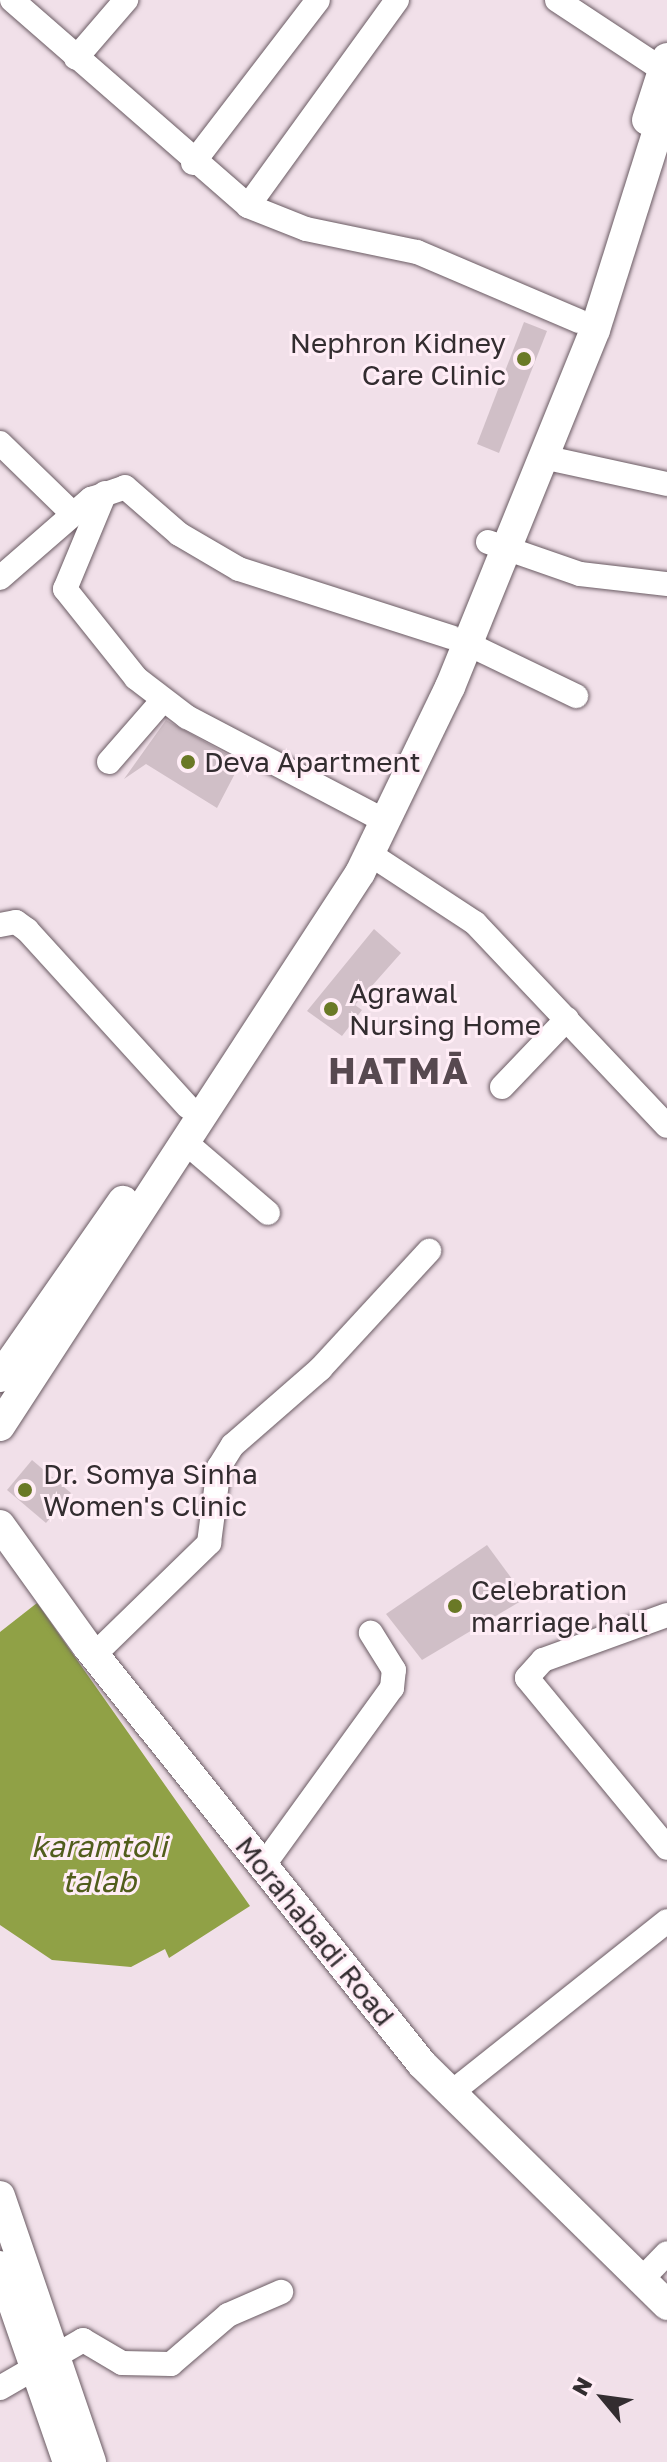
<!DOCTYPE html>
<meta charset="utf-8">
<style>
body{margin:0}
#map{position:relative;width:667px;height:2462px;overflow:hidden;background:#f1e0e9;font-family:"Golos Text",sans-serif}
div>[style]{position:absolute}
.water>*{inset:0;background:#90a146}
.building>*{inset:0;background:#d0bfc7}
.roads{filter:drop-shadow(0 0 2px #6a5b63) drop-shadow(0 0 2px #6a5b63)}
.minor>*{height:24px;margin:-12px;padding:0 12px;transform-origin:12px;border-radius:12px;background:#fff}
.major>*{height:30px;margin:-15px;padding:0 15px;transform-origin:15px;border-radius:15px;background:#fff}
.dots>*{width:22px;height:22px;translate:-50% -50%;box-sizing:border-box;border:4px solid #ffedf6;border-radius:50%}
span{translate:-50% -50%;white-space:nowrap;text-align:center;line-height:1.15;-webkit-text-stroke:6px #ffedf6;paint-order:stroke}
.poi-label{font-size:28px;color:#332d30}
.right{translate:-100% -50%;text-align:right}
.left{translate:0 -50%;text-align:left}
.street-label{font-size:28px;color:#332d30}
.water-label{font-size:30px;color:#515d1c;font-style:italic}
.district-label{font-size:36px;color:#574950;font-weight:700;letter-spacing:2px}
.north{position:absolute;left:563px;top:2358px;width:80px;height:80px;-webkit-text-stroke:6px #ffedf6;paint-order:stroke;rotate:299deg;font-size:22px;font-weight:700;line-height:32px;text-align:center;color:#332d30}
.north::after{content:'';display:block;margin:auto;width:28px;height:36px;background:#332d30;clip-path:polygon(50% 0,100% 100%,50% 72%,0 100%)}
</style>
<div id="map">
<div class="water">
<div style="clip-path:polygon(37px 1603px,250px 1906px,169px 1958px,165px 1949px,131px 1967px,52px 1960px,0 1925px,0 1632px)"></div>
</div>
<div class="building">
<div style="clip-path:polygon(524px 322px,547px 331px,499px 453px,477px 444px)"></div>
<div style="clip-path:polygon(166px 720px,241px 762px,217px 808px,146px 764px,124px 779px)"></div>
<div style="clip-path:polygon(374px 929px,401px 953px,355px 1005px,362px 1010px,342px 1036px,307px 1011px)"></div>
<div style="clip-path:polygon(32px 1460px,71px 1493px,46px 1523px,7px 1490px)"></div>
<div style="clip-path:polygon(487px 1545px,526px 1598px,422px 1660px,386px 1614px)"></div>
</div>
<div class="roads">
<div class="minor">
<div style="left:12px;top:0;width:313px;rotate:41.1deg"></div>
<div style="left:248px;top:206px;width:62px;rotate:21.6deg"></div>
<div style="left:306px;top:229px;width:113px;rotate:11.7deg"></div>
<div style="left:417px;top:252px;width:176px;rotate:23.1deg"></div>
<div style="left:557px;top:0;width:127px;rotate:33.4deg"></div>
<div style="left:76px;top:58px;width:77px;rotate:-49.2deg"></div>
<div style="left:193px;top:163px;width:205px;rotate:-52.5deg"></div>
<div style="left:248px;top:206px;width:254px;rotate:-54.1deg"></div>
<div style="left:0;top:443px;width:102px;rotate:44.2deg"></div>
<div style="left:543px;top:457px;width:127px;rotate:12.3deg"></div>
<div style="left:105px;top:493px;width:104px;rotate:112.6deg"></div>
<div style="left:65px;top:589px;width:114px;rotate:51.4deg"></div>
<div style="left:136px;top:678px;width:64px;rotate:37.4deg"></div>
<div style="left:187px;top:717px;width:211px;rotate:27.7deg"></div>
<div style="left:488px;top:542px;width:97px;rotate:19.2deg"></div>
<div style="left:580px;top:574px;width:88px;rotate:6.6deg"></div>
<div style="left:0;top:578px;width:121px;rotate:-41deg"></div>
<div style="left:91px;top:499px;width:36px;rotate:-19deg"></div>
<div style="left:125px;top:487px;width:72px;rotate:41deg"></div>
<div style="left:179px;top:534px;width:69px;rotate:30.3deg"></div>
<div style="left:239px;top:569px;width:223px;rotate:17.8deg"></div>
<div style="left:468px;top:644px;width:120px;rotate:25.7deg"></div>
<div style="left:109px;top:762px;width:82px;rotate:-48.9deg"></div>
<div style="left:370px;top:854px;width:126px;rotate:33.3deg"></div>
<div style="left:475px;top:923px;width:279px;rotate:46.6deg"></div>
<div style="left:0;top:925px;width:16px;rotate:-11deg"></div>
<div style="left:16px;top:922px;width:14px;rotate:36deg"></div>
<div style="left:27px;top:930px;width:239px;rotate:47.7deg"></div>
<div style="left:502px;top:1087px;width:94px;rotate:-46.3deg"></div>
<div style="left:185px;top:1142px;width:109px;rotate:40.5deg"></div>
<div style="left:667px;top:1615px;width:132px;rotate:160.1deg"></div>
<div style="left:543px;top:1660px;width:24px;rotate:132deg"></div>
<div style="left:527px;top:1678px;width:220px;rotate:50.5deg"></div>
<div style="left:94px;top:1655px;width:161px;rotate:-44.2deg"></div>
<div style="left:209px;top:1543px;width:77px;rotate:-82.5deg"></div>
<div style="left:219px;top:1467px;width:26px;rotate:-58deg"></div>
<div style="left:233px;top:1445px;width:116px;rotate:-41.1deg"></div>
<div style="left:320px;top:1369px;width:161px;rotate:-47.3deg"></div>
<div style="left:263px;top:1866px;width:220px;rotate:-54.1deg"></div>
<div style="left:392px;top:1688px;width:18px;rotate:-84deg"></div>
<div style="left:394px;top:1670px;width:44px;rotate:-121.9deg"></div>
<div style="left:451px;top:2093px;width:276px;rotate:-38.5deg"></div>
<div style="left:641px;top:2280px;width:37px;rotate:-46deg"></div>
<div style="left:0;top:2388px;width:96px;rotate:-30deg"></div>
<div style="left:83px;top:2340px;width:45px;rotate:30.5deg"></div>
<div style="left:122px;top:2363px;width:49px;rotate:1.2deg"></div>
<div style="left:171px;top:2364px;width:75px;rotate:-40.7deg"></div>
<div style="left:228px;top:2315px;width:58px;rotate:-23.5deg"></div>
</div>
<div class="major">
<div style="left:647px;top:120px;width:65px;rotate:-72.1deg"></div>
<div style="left:0;top:1377px;width:215px;rotate:-55.1deg"></div>
<div style="left:0;top:1426px;width:660px;rotate:-56.94deg"></div>
<div style="left:360px;top:873px;width:207px;rotate:-64.2deg"></div>
<div style="left:450px;top:687px;width:385px;rotate:-67.9deg"></div>
<div style="left:595px;top:330px;width:240px;rotate:-72.5deg"></div>
<div style="left:0;top:1525px;width:149px;rotate:54.3deg"></div>
<div style="left:87px;top:1646px;width:536px;rotate:51.29deg"></div>
<div style="left:422px;top:2064px;width:344px;rotate:44.5deg"></div>
<div style="left:0;top:2196px;width:281px;rotate:71.1deg"></div>
<div style="left:0;top:2266px;width:207px;rotate:70.9deg"></div>
</div>
</div>
<div class="dots">
<div style="left:524px;top:359px;background:#6a7926"></div>
<div style="left:188px;top:762px;background:#6a7926"></div>
<div style="left:331px;top:1009px;background:#6a7926"></div>
<div style="left:25px;top:1490px;background:#6a7926"></div>
<div style="left:455px;top:1606px;background:#6a7926"></div>
</div>
<div class="poi-label">
<span class="right" style="left:506px;top:359px">Nephron Kidney<br>Care Clinic</span>
<span class="left" style="left:204px;top:762px">Deva Apartment</span>
<span class="left" style="left:349px;top:1009px">Agrawal<br>Nursing Home</span>
<span class="left" style="left:43px;top:1490px">Dr. Somya Sinha<br>Women's Clinic</span>
<span class="left" style="left:471px;top:1606px">Celebration<br>marriage hall</span>
</div>
<div class="street-label">
<span style="left:315px;top:1931px;rotate:51deg">Morahabadi Road</span>
</div>
<div class="water-label">
<span style="left:99px;top:1863px">karamtoli<br>talab</span>
</div>
<div class="district-label">
<span style="left:399px;top:1071px">HATMĀ</span>
</div>
<div class="north">N</div>
</div>
